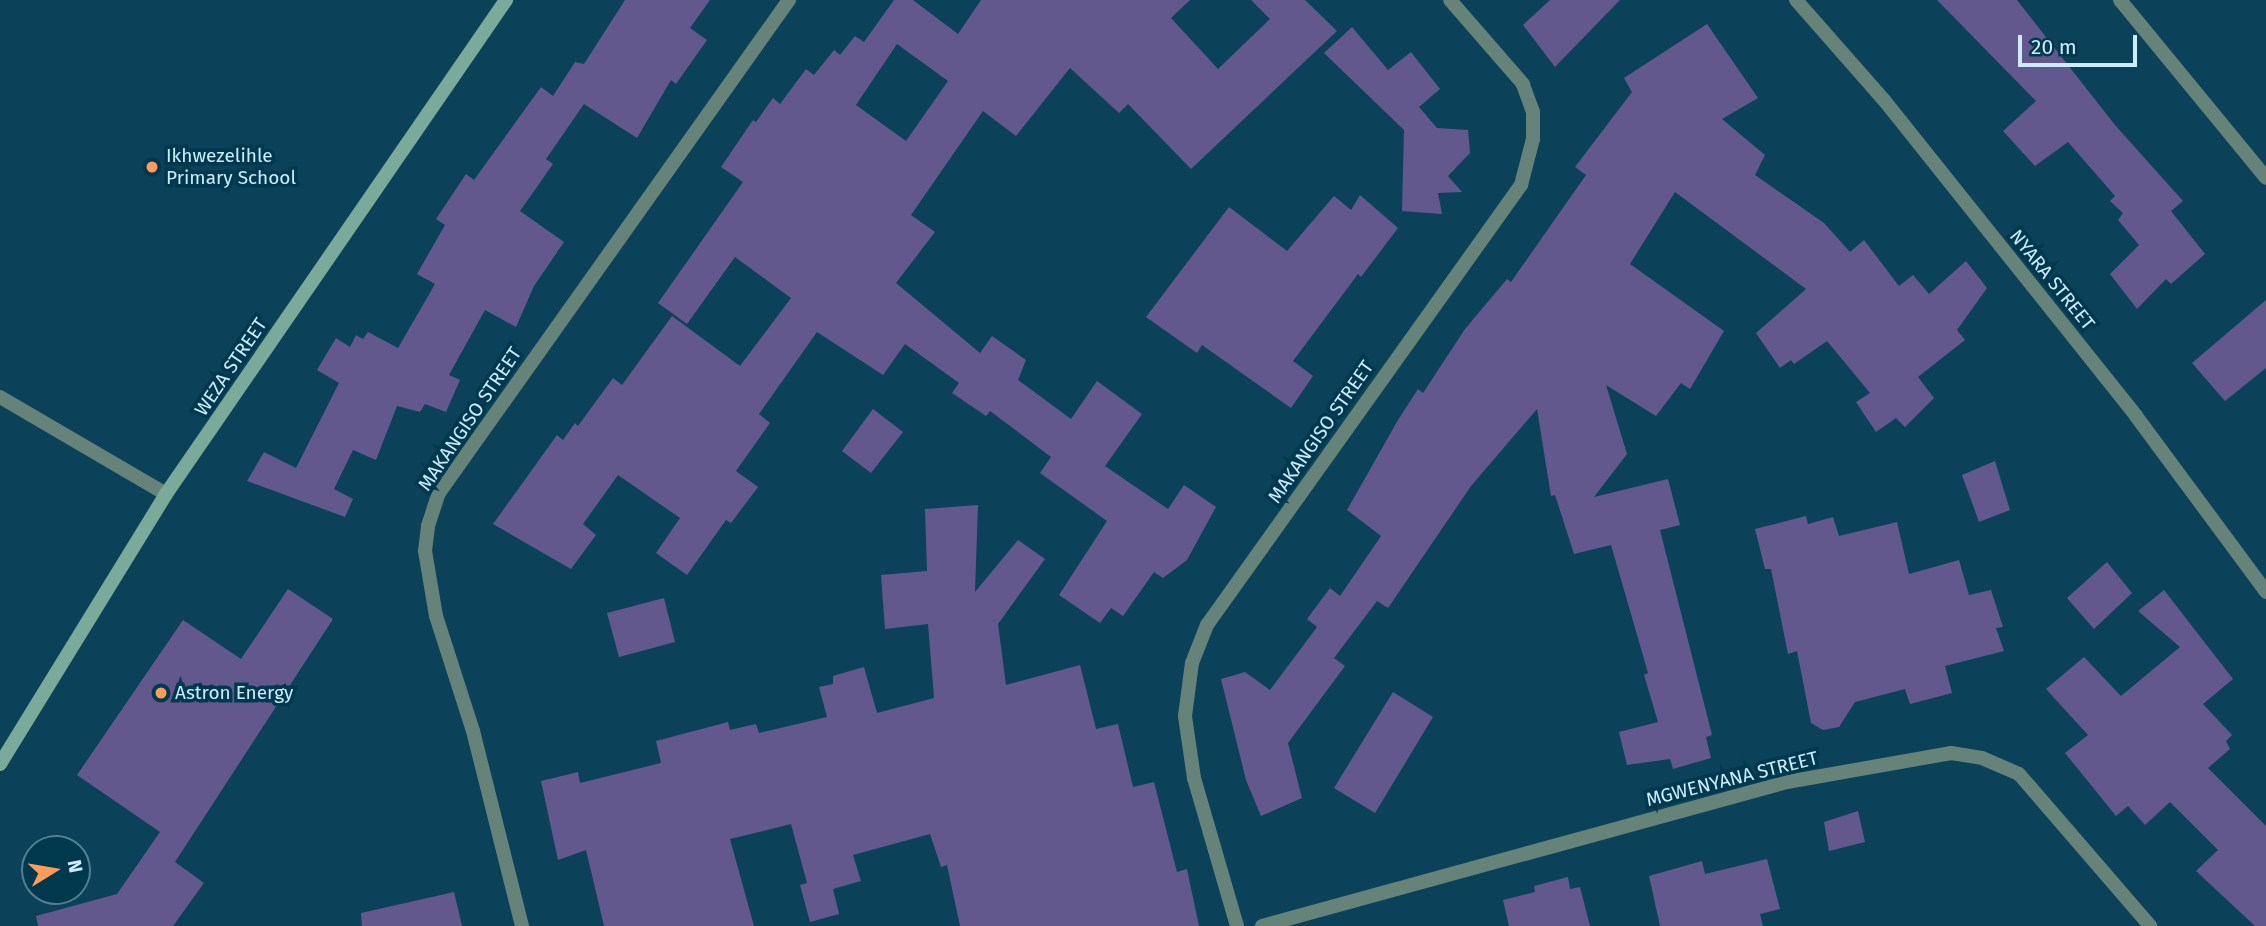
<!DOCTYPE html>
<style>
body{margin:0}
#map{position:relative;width:2266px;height:926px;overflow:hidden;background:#0b4259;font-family:"Fira Sans",sans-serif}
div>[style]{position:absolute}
.building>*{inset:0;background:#62588d}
.street>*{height:14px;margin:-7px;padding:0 7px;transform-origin:7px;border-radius:7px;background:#658379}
.secondary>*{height:14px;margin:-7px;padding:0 7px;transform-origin:7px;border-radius:7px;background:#7aaa9a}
.dots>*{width:19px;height:19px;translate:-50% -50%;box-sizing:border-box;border:4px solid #00384e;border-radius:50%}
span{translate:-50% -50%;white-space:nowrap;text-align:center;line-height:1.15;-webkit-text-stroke:7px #00384e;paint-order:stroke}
.poi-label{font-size:19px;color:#cdedff}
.left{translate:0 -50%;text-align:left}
.street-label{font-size:19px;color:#cdedff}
.north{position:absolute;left:21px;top:835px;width:70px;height:70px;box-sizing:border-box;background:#00384e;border:2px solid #528095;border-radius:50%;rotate:79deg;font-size:19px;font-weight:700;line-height:28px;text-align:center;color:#cdedff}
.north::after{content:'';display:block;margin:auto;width:24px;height:32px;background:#ff9b5b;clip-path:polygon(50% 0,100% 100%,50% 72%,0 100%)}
.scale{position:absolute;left:2018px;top:35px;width:119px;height:32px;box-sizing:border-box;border:4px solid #cdedff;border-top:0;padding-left:9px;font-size:21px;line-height:24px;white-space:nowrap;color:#cdedff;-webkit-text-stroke:5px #00384e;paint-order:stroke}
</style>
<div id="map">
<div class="building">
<div style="clip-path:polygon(625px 0,710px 0,690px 28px,707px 40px,676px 84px,671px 80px,637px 138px,584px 104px,546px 159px,553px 164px,520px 211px,564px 242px,534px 286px,516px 327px,485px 310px,449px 375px,460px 380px,446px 412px,425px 404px,420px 412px,397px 406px,376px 460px,353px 450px,334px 489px,353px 499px,345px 517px,247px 481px,264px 452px,296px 468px,339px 383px,317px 370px,336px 338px,350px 347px,356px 335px,363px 339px,368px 332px,398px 348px,435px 284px,417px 274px,445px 225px,436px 219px,466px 174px,474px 180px,541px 87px,553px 96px,575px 62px,584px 64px)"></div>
<div style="clip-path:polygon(evenodd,894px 0,913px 0,958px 34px,981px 0,1190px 0,1171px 18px,1218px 69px,1270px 19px,1251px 0,1305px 0,1337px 31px,1191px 169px,1128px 104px,1119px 113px,1070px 68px,1016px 136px,983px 111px,911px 215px,935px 232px,896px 283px,980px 353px,992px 336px,1026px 360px,1018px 380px,1071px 419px,1097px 381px,1142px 414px,1105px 466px,1168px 509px,1184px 485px,1216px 507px,1187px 560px,1163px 578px,1154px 572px,1123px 616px,1111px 608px,1100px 623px,1059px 595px,1107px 521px,1040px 473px,1051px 457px,990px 411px,986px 416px,952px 393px,959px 383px,905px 344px,883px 375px,817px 332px,759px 414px,770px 423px,736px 471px,758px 487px,731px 523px,726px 520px,687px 575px,656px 553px,680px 518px,618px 475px,583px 524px,596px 535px,571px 569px,493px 524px,557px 435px,563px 440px,575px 423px,578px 426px,613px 378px,622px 385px,672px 316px,740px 366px,791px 298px,735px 257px,687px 324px,658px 303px,743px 182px,721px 167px,753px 120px,756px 122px,773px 98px,780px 104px,806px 69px,814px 75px,834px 50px,840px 55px,855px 36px,864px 42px,894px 0,897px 44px,948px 81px,906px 141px,856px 105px,897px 44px)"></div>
<div style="clip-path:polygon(1550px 0,1620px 0,1555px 67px,1523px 25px)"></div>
<div style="clip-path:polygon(1937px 0,2017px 0,2115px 125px,2183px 201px,2171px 211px,2205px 254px,2171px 284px,2166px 279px,2137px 309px,2110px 274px,2139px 245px,2118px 220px,2123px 213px,2110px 201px,2115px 196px,2068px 142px,2035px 166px,2003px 131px,2036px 101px)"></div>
<div style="clip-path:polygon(1707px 24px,1758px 98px,1722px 119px,1765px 155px,1755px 175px,1824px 223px,1850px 252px,1864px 240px,1899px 286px,1913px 275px,1929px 294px,1966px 261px,1987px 288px,1957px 330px,1965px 340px,1918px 377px,1934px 398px,1905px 427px,1896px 418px,1876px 432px,1856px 402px,1870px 393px,1827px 341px,1794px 364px,1791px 360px,1780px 368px,1756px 333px,1806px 289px,1675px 192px,1630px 264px,1724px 331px,1690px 389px,1681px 383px,1656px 416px,1606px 385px,1627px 454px,1594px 497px,1668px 479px,1680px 525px,1660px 530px,1712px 735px,1706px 737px,1711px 758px,1673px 769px,1670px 759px,1627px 765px,1619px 732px,1658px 722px,1644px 675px,1648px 673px,1611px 545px,1574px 554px,1555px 495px,1551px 496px,1537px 409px,1471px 486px,1388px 608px,1377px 601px,1334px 658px,1345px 666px,1288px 743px,1302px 798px,1261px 816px,1246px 780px,1221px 679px,1245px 672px,1270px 690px,1317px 627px,1307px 619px,1330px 588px,1340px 596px,1381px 536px,1347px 510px,1398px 420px,1418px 389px,1423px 393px,1465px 329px,1507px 279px,1511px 282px,1586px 175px,1575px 167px,1632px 92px,1624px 78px)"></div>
<div style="clip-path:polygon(1352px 27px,1388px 70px,1411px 52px,1440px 89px,1419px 107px,1437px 128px,1468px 130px,1470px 153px,1448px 176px,1462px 192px,1438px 193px,1442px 214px,1402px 211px,1404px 130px,1324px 53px)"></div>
<div style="clip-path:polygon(1360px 195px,1398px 228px,1361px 277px,1358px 274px,1293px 361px,1313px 376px,1291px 408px,1202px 345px,1197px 353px,1146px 317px,1229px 207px,1287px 251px,1334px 196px,1351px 210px)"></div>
<div style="clip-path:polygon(2266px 300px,2266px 368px,2225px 401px,2192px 363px)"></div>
<div style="clip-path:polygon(873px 409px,903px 432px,871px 473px,842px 451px)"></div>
<div style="clip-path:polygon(1995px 461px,2010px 510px,1979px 522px,1962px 475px)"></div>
<div style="clip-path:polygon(978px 505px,975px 592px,1018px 540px,1045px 559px,998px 624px,1006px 685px,1080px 665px,1096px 729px,1118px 724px,1133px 787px,1154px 782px,1177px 872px,1187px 869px,1199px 926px,960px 926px,947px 865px,941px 867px,930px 834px,853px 855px,861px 881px,833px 889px,839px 914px,810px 922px,800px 885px,807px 883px,791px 824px,730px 839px,754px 926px,604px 926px,586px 850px,558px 860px,541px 781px,578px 772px,580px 783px,661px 763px,656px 741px,728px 722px,730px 730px,756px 724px,759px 733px,827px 717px,819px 687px,833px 684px,833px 676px,864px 667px,877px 713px,934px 698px,928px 624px,885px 629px,881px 575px,927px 571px,925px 509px)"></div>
<div style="clip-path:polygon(1806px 516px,1808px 524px,1833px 517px,1839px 536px,1897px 522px,1909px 574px,1959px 560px,1969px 595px,1991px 590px,2003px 627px,1996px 628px,2004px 651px,1945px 666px,1952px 693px,1910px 704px,1905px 689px,1855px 702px,1839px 727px,1823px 730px,1811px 723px,1797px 651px,1788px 654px,1771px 569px,1765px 569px,1755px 529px)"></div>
<div style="clip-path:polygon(2107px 562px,2132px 593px,2094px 629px,2067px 598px)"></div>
<div style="clip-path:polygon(288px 589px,333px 619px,175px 862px,204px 883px,173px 926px,38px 926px,36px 916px,117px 894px,160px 832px,77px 775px,183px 620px,241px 659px)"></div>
<div style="clip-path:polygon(2164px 590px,2233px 679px,2203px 704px,2232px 735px,2226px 741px,2230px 749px,2208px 768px,2266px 826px,2266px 926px,2255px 926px,2196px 871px,2218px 850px,2170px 802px,2145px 825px,2128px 806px,2116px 816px,2065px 753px,2088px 735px,2046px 689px,2084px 657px,2121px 696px,2180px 647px,2138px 611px)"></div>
<div style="clip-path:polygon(664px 598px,675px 642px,619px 657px,607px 613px)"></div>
<div style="clip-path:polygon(1393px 692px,1433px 717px,1375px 813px,1334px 788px)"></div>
<div style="clip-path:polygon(1858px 811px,1865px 842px,1829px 851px,1824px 822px)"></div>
<div style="clip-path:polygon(1767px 859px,1780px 909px,1760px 914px,1763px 926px,1660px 926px,1649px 876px,1702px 861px,1705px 874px)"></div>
<div style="clip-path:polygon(1568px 877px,1570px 889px,1580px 887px,1590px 926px,1509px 926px,1503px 900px,1535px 892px,1534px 886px)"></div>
<div style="clip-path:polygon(454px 892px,462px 926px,362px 926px,361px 913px)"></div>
</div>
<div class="street">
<div style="left:1796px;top:0;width:133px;rotate:48.7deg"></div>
<div style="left:1884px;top:100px;width:404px;rotate:51.4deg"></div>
<div style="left:2136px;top:416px;width:219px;rotate:53.5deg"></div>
<div style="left:2120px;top:0;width:230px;rotate:50.6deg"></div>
<div style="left:0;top:397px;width:192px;rotate:30.3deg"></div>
<div style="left:522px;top:926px;width:201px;rotate:-104.1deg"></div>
<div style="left:473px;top:731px;width:121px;rotate:-107.8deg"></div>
<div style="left:436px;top:616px;width:66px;rotate:-99.6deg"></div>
<div style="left:425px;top:551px;width:25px;rotate:-83deg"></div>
<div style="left:428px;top:526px;width:35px;rotate:-72deg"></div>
<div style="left:439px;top:493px;width:605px;rotate:-54.63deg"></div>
<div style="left:1237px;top:926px;width:154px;rotate:-106.2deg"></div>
<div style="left:1194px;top:778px;width:63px;rotate:-98.3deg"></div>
<div style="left:1185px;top:716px;width:53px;rotate:-82.5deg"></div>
<div style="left:1192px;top:663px;width:41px;rotate:-68.5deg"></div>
<div style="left:1207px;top:625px;width:541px;rotate:-54.49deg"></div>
<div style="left:1521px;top:185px;width:48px;rotate:-75.4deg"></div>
<div style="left:1533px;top:139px;width:27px;rotate:-90deg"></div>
<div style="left:1533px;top:112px;width:30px;rotate:-110deg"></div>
<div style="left:1523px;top:84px;width:111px;rotate:-131deg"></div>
<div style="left:1262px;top:926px;width:544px;rotate:-15.34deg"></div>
<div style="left:1787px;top:782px;width:167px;rotate:-10deg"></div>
<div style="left:1951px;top:753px;width:31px;rotate:9deg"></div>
<div style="left:1982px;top:758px;width:40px;rotate:23.4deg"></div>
<div style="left:2019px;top:774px;width:201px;rotate:49.2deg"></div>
</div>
<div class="secondary">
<div style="left:0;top:764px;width:317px;rotate:-58.4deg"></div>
<div style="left:166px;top:494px;width:600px;rotate:-55.46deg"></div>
</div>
<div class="dots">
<div style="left:152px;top:167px;background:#ff9b5b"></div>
<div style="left:161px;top:693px;background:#ff9b5b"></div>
</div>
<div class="poi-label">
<span class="left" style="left:166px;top:167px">Ikhwezelihle<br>Primary School</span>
<span class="left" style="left:175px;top:693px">Astron Energy</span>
</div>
<div class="street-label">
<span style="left:2052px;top:280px;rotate:51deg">NYARA STREET</span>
<span style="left:231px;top:367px;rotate:-56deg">WEZA STREET</span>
<span style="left:470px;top:419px;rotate:-56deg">MAKANGISO STREET</span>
<span style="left:1321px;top:432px;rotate:-55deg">MAKANGISO STREET</span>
<span style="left:1732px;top:779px;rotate:-14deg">MGWENYANA STREET</span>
</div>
<div class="north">N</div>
<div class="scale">20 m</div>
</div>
